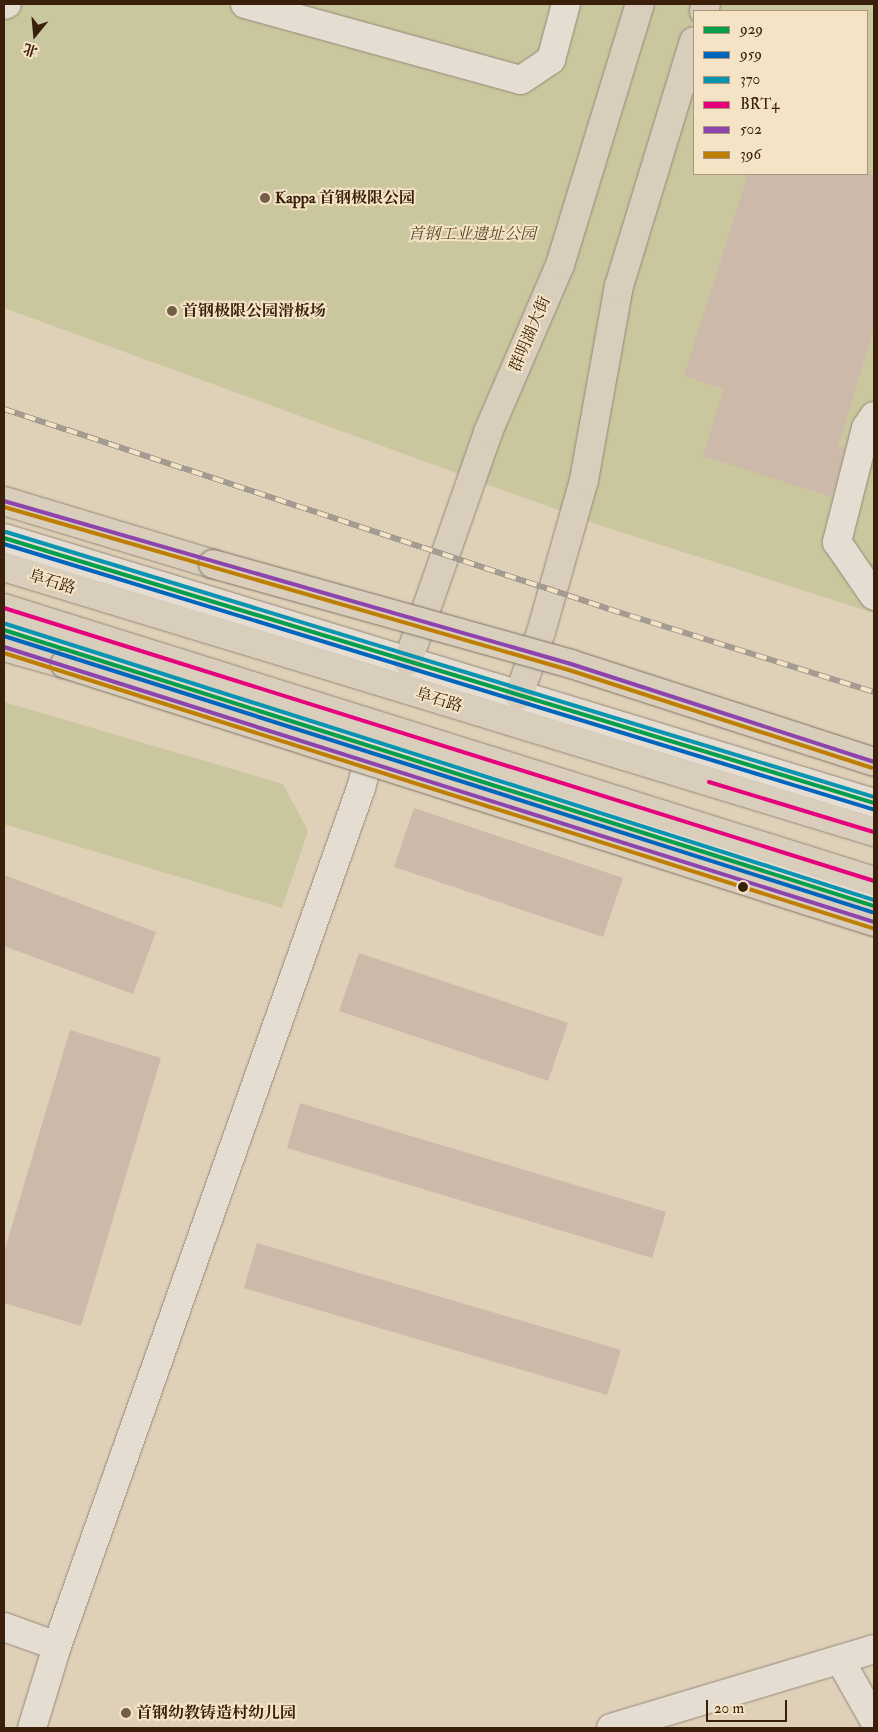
<!DOCTYPE html>
<meta charset="utf-8">
<style>
body{margin:0}
#map{position:relative;width:878px;height:1732px;overflow:hidden;background:#dfd0b8;font-family:"IM FELL Double Pica","Noto Serif SC",serif}
div>[style]{position:absolute}
.green>*{inset:0;background:#cac69e}
.building>*{inset:0;background:#cdb9aa}
.roads{filter:drop-shadow(0 0 1px #948878) drop-shadow(0 0 1px #948878)}
.minor>*{height:28px;margin:-14px;padding:0 14px;transform-origin:14px;border-radius:14px;background:#e5ddd1}
.major>*{height:28px;margin:-14px;padding:0 14px;transform-origin:14px;border-radius:14px;background:#d9cdbc}
.highway>*{height:28px;margin:-14px;padding:0 14px;transform-origin:14px;border-radius:14px;background:#d9cdbc}
.rail>*{height:5.5px;margin-top:-2.75px;transform-origin:0;background:repeating-linear-gradient(90deg,#f5e3c6 0 11px,#a59c91 0 22px);box-sizing:border-box;border-block:1px solid #a59c91}
.bridges{filter:drop-shadow(0 0 1px #7b7061) drop-shadow(0 0 1px #7b7061)}
.highway-bridge>*{height:28px;margin:-14px;padding:0 14px;transform-origin:14px;border-radius:14px;background:#d9cdbc}
.bus-1>*{height:4px;margin:-2px;padding:0 2px;transform-origin:2px;border-radius:2px;background:#039f4d}
.bus-2>*{height:4px;margin:-2px;padding:0 2px;transform-origin:2px;border-radius:2px;background:#0065bd}
.bus-3>*{height:4px;margin:-2px;padding:0 2px;transform-origin:2px;border-radius:2px;background:#0994b1}
.bus-4>*{height:4px;margin:-2px;padding:0 2px;transform-origin:2px;border-radius:2px;background:#e5007d}
.bus-5>*{height:4px;margin:-2px;padding:0 2px;transform-origin:2px;border-radius:2px;background:#8e44ad}
.bus-6>*{height:4px;margin:-2px;padding:0 2px;transform-origin:2px;border-radius:2px;background:#be7e03}
.dots>*{width:14px;height:14px;translate:-50% -50%;box-sizing:border-box;border:2px solid #f5e3c6;border-radius:50%}
span{translate:-50% -50%;white-space:nowrap;text-align:center;line-height:1.15;-webkit-text-stroke:4px #f5e3c6;paint-order:stroke}
.poi-label{font-size:16px;color:#3a200a;font-weight:700}
.left{translate:0 -50%;text-align:left}
.park-label{font-size:16px;color:#5a472a;font-style:italic}
.street-label{font-size:16px;color:#3a200a}
.frame{position:absolute;inset:0;border:5px solid #3a200a;pointer-events:none}
.legend{position:absolute;left:693px;top:10px;width:175px;height:165px;box-sizing:border-box;background:#f5e3c6;border:1px solid #aa957b;margin:0;padding:6px 9px;list-style:none;font-size:15px;color:#3a200a}
.legend li{display:flex;align-items:center;gap:10px;height:25px}
.legend b{width:25px;border:1px solid #aa957b}
.north{position:absolute;left:10px;top:10px;width:50px;height:50px;-webkit-text-stroke:4px #f5e3c6;paint-order:stroke;rotate:197deg;font-size:14px;font-weight:700;line-height:20px;text-align:center;color:#3a200a}
.north::after{content:'';display:block;margin:auto;width:18px;height:22px;background:#3a200a;clip-path:polygon(50% 0,100% 100%,50% 72%,0 100%)}
.scale{position:absolute;left:706px;top:1700px;width:81px;height:22px;box-sizing:border-box;border:2px solid #3a200a;border-top:0;padding-left:6px;font-size:15px;line-height:18px;white-space:nowrap;color:#3a200a;-webkit-text-stroke:4px #f5e3c6;paint-order:stroke}
</style>
<div id="map">
<div class="green">
<div style="clip-path:polygon(evenodd,4px 4px,874px 4px,874px 613px,602px 526px,4px 308px,4px 4px,694px 11px,867px 11px,867px 174px,694px 174px,694px 11px)"></div>
<div style="clip-path:polygon(4px 702px,283px 784px,308px 831px,282px 908px,4px 824px)"></div>
</div>
<div class="building">
<div style="clip-path:polygon(748px 174px,874px 174px,874px 329px,838px 446px,845px 448px,832px 497px,703px 456px,724px 389px,684px 376px)"></div>
<div style="clip-path:polygon(414px 808px,623px 878px,603px 937px,394px 867px)"></div>
<div style="clip-path:polygon(4px 875px,156px 932px,133px 994px,4px 946px)"></div>
<div style="clip-path:polygon(359px 953px,568px 1023px,548px 1081px,339px 1011px)"></div>
<div style="clip-path:polygon(70px 1030px,161px 1058px,81px 1326px,4px 1303px,4px 1252px)"></div>
<div style="clip-path:polygon(300px 1103px,666px 1212px,652px 1258px,287px 1148px)"></div>
<div style="clip-path:polygon(257px 1243px,621px 1350px,607px 1395px,244px 1288px)"></div>
</div>
<div class="roads">
<div class="minor">
<div style="left:245px;top:4px;width:286px;rotate:15.4deg"></div>
<div style="left:521px;top:80px;width:36px;rotate:-34deg"></div>
<div style="left:551px;top:60px;width:58px;rotate:-75deg"></div>
<div style="left:4px;top:5px;width:3px;rotate:-18deg"></div>
<div style="left:874px;top:416px;width:14px;rotate:124deg"></div>
<div style="left:866px;top:428px;width:118px;rotate:104.3deg"></div>
<div style="left:837px;top:542px;width:65px;rotate:55.6deg"></div>
<div style="left:4px;top:538px;width:909px;rotate:16.94deg"></div>
<div style="left:4px;top:630px;width:913px;rotate:17.6deg"></div>
<div style="left:4px;top:1627px;width:56px;rotate:19.7deg"></div>
<div style="left:840px;top:1660px;width:69px;rotate:60.5deg"></div>
<div style="left:32px;top:1728px;width:86px;rotate:-73deg"></div>
<div style="left:57px;top:1646px;width:910px;rotate:-70.49deg"></div>
<div style="left:361px;top:788px;width:42px;rotate:-75deg"></div>
<div style="left:611px;top:1728px;width:275px;rotate:-16.7deg"></div>
</div>
<div class="major">
<div style="left:704px;top:11px;width:7px;rotate:-74deg"></div>
<div style="left:408px;top:661px;width:243px;rotate:-70.7deg"></div>
<div style="left:488px;top:432px;width:182px;rotate:-66.7deg"></div>
<div style="left:560px;top:265px;width:273px;rotate:-73deg"></div>
<div style="left:519px;top:695px;width:67px;rotate:-70.8deg"></div>
<div style="left:541px;top:632px;width:158px;rotate:-74.2deg"></div>
<div style="left:584px;top:480px;width:197px;rotate:-79.8deg"></div>
<div style="left:619px;top:286px;width:256px;rotate:-73deg"></div>
</div>
<div class="highway">
<div style="left:4px;top:501px;width:218px;rotate:16.8deg"></div>
<div style="left:4px;top:567px;width:909px;rotate:16.94deg"></div>
<div style="left:4px;top:608px;width:912px;rotate:17.42deg"></div>
<div style="left:4px;top:647px;width:63px;rotate:15.6deg"></div>
</div>
</div>
<div class="rail">
<div style="left:4px;top:409px;width:637px;rotate:18.29deg"></div>
<div style="left:609px;top:609px;width:278px;rotate:17.4deg"></div>
</div>
<div class="bridges">
<div class="highway-bridge">
<div style="left:213px;top:564px;width:372px;rotate:15.6deg"></div>
<div style="left:571px;top:664px;width:318px;rotate:17.9deg"></div>
<div style="left:65px;top:664px;width:849px;rotate:17.69deg"></div>
</div>
</div>
<div class="bus-1">
<div style="left:4px;top:538px;width:909px;rotate:16.94deg"></div>
<div style="left:4px;top:630px;width:913px;rotate:17.6deg"></div>
</div>
<div class="bus-2">
<div style="left:4px;top:544px;width:908px;rotate:16.98deg"></div>
<div style="left:4px;top:636px;width:911px;rotate:17.64deg"></div>
</div>
<div class="bus-3">
<div style="left:6px;top:532px;width:908px;rotate:16.98deg"></div>
<div style="left:6px;top:624px;width:911px;rotate:17.64deg"></div>
</div>
<div class="bus-4">
<div style="left:4px;top:608px;width:912px;rotate:17.42deg"></div>
<div style="left:709px;top:782px;width:172px;rotate:16.9deg"></div>
</div>
<div class="bus-5">
<div style="left:4px;top:501px;width:590px;rotate:16.04deg"></div>
<div style="left:571px;top:664px;width:318px;rotate:17.9deg"></div>
<div style="left:4px;top:647px;width:912px;rotate:17.54deg"></div>
</div>
<div class="bus-6">
<div style="left:4px;top:507px;width:588px;rotate:16.09deg"></div>
<div style="left:569px;top:670px;width:318px;rotate:17.9deg"></div>
<div style="left:4px;top:653px;width:911px;rotate:17.58deg"></div>
</div>
<div class="dots">
<div style="left:265px;top:198px;background:#745e47"></div>
<div style="left:172px;top:311px;background:#745e47"></div>
<div style="left:743px;top:887px;background:#3a200a"></div>
<div style="left:126px;top:1713px;background:#745e47"></div>
</div>
<div class="poi-label">
<span class="left" style="left:275px;top:198px">Kappa 首钢极限公园</span>
<span class="left" style="left:182px;top:311px">首钢极限公园滑板场</span>
<span class="left" style="left:136px;top:1713px">首钢幼教铸造村幼儿园</span>
</div>
<div class="park-label">
<span style="left:472px;top:234px">首钢工业遗址公园</span>
</div>
<div class="street-label">
<span style="left:530px;top:334px;rotate:-67deg">群明湖大街</span>
<span style="left:52px;top:582px;rotate:17deg">阜石路</span>
<span style="left:439px;top:700px;rotate:17deg">阜石路</span>
</div>
<div class="frame"></div>
<ul class="legend">
<li><b style="height:6px;background:#039f4d"></b>929</li>
<li><b style="height:6px;background:#0065bd"></b>959</li>
<li><b style="height:6px;background:#0994b1"></b>370</li>
<li><b style="height:6px;background:#e5007d"></b>BRT4</li>
<li><b style="height:6px;background:#8e44ad"></b>502</li>
<li><b style="height:6px;background:#be7e03"></b>396</li>
</ul>
<div class="north">北</div>
<div class="scale">20 m</div>
</div>
